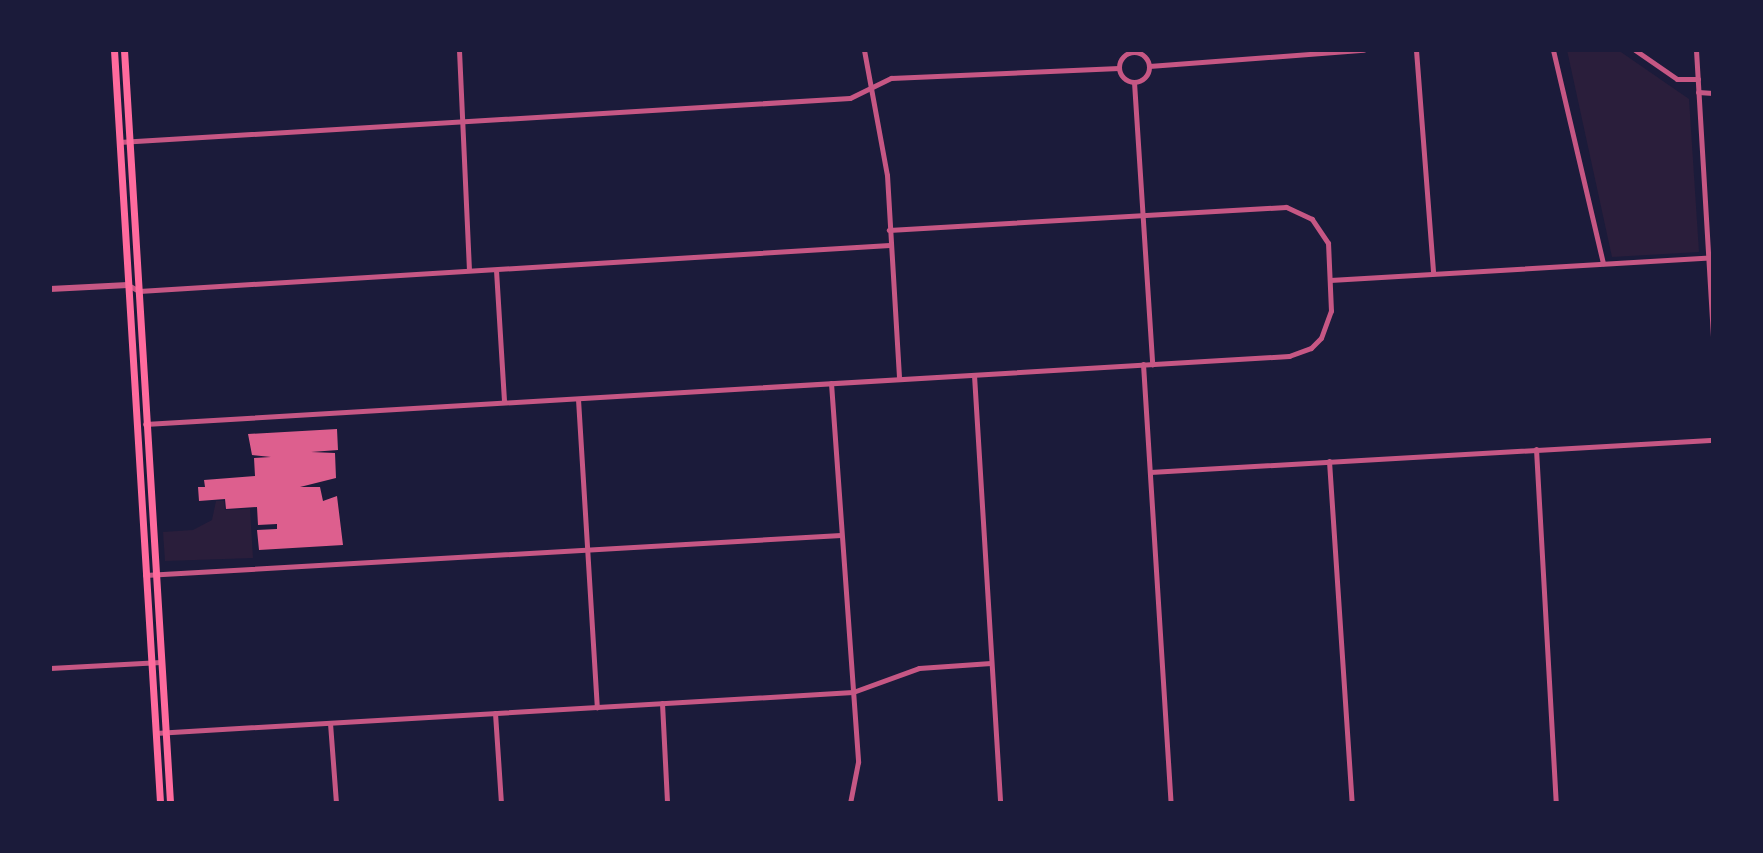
<!DOCTYPE html>
<style>
body{margin:0}
#map{position:relative;width:1763px;height:853px;overflow:hidden;background:#1b1b3a;font-family:Rubik,sans-serif}
div>[style]{position:absolute}
.green>*{inset:0;background:#2a1e3b}
.building>*{inset:0;background:#dd5f8e}
.minor>*{height:5px;margin:-2.5px;padding:0 2.5px;transform-origin:2.5px;border-radius:2.5px;background:#c65784}
.minor>.ring{margin:-2.5px;padding:0;box-sizing:content-box;background:none;border:5px solid #c65784;border-radius:50%}
.tertiary>*{height:6px;margin:-3px;padding:0 3px;transform-origin:3px;border-radius:3px;background:#c65784}
.secondary>*{height:7px;margin:-3.5px;padding:0 3.5px;transform-origin:3.5px;border-radius:3.5px;background:#ff6b9d}
span{translate:-50% -50%;white-space:nowrap;text-align:center;line-height:1.15;-webkit-text-stroke:8px #1b1b3a;paint-order:stroke}
.frame{position:absolute;inset:0;border:52px solid #1b1b3a;pointer-events:none}
</style>
<div id="map">
<div class="green">
<div style="clip-path:polygon(1567px 50px,1618px 50px,1689px 99px,1699px 252px,1612px 257px)"></div>
<div style="clip-path:polygon(216px 501px,224px 501px,225px 510px,250px 509px,253px 558px,165px 561px,163px 532px,193px 530px,212px 520px)"></div>
</div>
<div class="building">
<div style="clip-path:polygon(337px 429px,338px 450px,311px 452px,335px 453px,336px 478px,300px 487px,320px 487px,323px 501px,337px 496px,343px 545px,259px 550px,257px 530px,277px 529px,277px 524px,258px 525px,257px 507px,226px 509px,225px 499px,199px 501px,198px 487px,205px 487px,204px 480px,255px 476px,254px 458px,271px 457px,252px 455px,248px 434px)"></div>
</div>
<div class="minor">
<div style="left:459px;top:50px;width:220px;rotate:87.4deg"></div>
<div style="left:864px;top:50px;width:127px;rotate:79.6deg"></div>
<div style="left:887px;top:175px;width:204px;rotate:86.6deg"></div>
<div style="left:1416px;top:50px;width:224px;rotate:85.6deg"></div>
<div style="left:1553px;top:50px;width:219px;rotate:76.8deg"></div>
<div style="left:1635px;top:50px;width:51px;rotate:34.6deg"></div>
<div style="left:1677px;top:79px;width:21px"></div>
<div style="left:1696px;top:50px;width:289px;rotate:86.6deg"></div>
<div class="ring" style="left:1119px;top:52px;width:25px;height:25px"></div>
<div style="left:1149px;top:66px;width:215px;rotate:-4.3deg"></div>
<div style="left:1134px;top:82px;width:283px;rotate:86.3deg"></div>
<div style="left:1698px;top:92px;width:15px;rotate:4deg"></div>
<div style="left:119px;top:142px;width:732px;rotate:-3.44deg"></div>
<div style="left:850px;top:98px;width:46px;rotate:-26deg"></div>
<div style="left:891px;top:78px;width:228px;rotate:-2.5deg"></div>
<div style="left:496px;top:270px;width:131px;rotate:86.5deg"></div>
<div style="left:1330px;top:280px;width:384px;rotate:-3.4deg"></div>
<div style="left:128px;top:285px;width:13px;rotate:29deg"></div>
<div style="left:139px;top:291px;width:752px;rotate:-3.51deg"></div>
<div style="left:1143px;top:364px;width:440px;rotate:86.4deg"></div>
<div style="left:974px;top:375px;width:429px;rotate:86.5deg"></div>
<div style="left:831px;top:383px;width:380px;rotate:85.9deg"></div>
<div style="left:858px;top:762px;width:42px;rotate:101deg"></div>
<div style="left:578px;top:399px;width:309px;rotate:86.5deg"></div>
<div style="left:145px;top:424px;width:1146px;rotate:-3.4deg"></div>
<div style="left:1289px;top:356px;width:23px;rotate:-20deg"></div>
<div style="left:1311px;top:348px;width:14px;rotate:-45deg"></div>
<div style="left:1321px;top:338px;width:29px;rotate:-70deg"></div>
<div style="left:1331px;top:311px;width:68px;rotate:-92.5deg"></div>
<div style="left:1328px;top:243px;width:29px;rotate:-124deg"></div>
<div style="left:1312px;top:219px;width:29px;rotate:-155deg"></div>
<div style="left:1286px;top:207px;width:398px;rotate:176.7deg"></div>
<div style="left:1713px;top:432px;width:14px;rotate:90deg"></div>
<div style="left:1536px;top:449px;width:355px;rotate:86.8deg"></div>
<div style="left:1329px;top:461px;width:343px;rotate:86.2deg"></div>
<div style="left:1150px;top:472px;width:561px;rotate:-3.27deg"></div>
<div style="left:145px;top:575px;width:697px;rotate:-3.29deg"></div>
<div style="left:50px;top:668px;width:111px;rotate:-3.1deg"></div>
<div style="left:662px;top:703px;width:100px;rotate:87.1deg"></div>
<div style="left:495px;top:713px;width:90px;rotate:86.2deg"></div>
<div style="left:330px;top:723px;width:80px;rotate:85.7deg"></div>
<div style="left:155px;top:733px;width:699px;rotate:-3.36deg"></div>
<div style="left:853px;top:692px;width:70px;rotate:-20deg"></div>
<div style="left:919px;top:668px;width:72px;rotate:-4deg"></div>
</div>
<div class="tertiary">
<div style="left:50px;top:289px;width:78px;rotate:-2.9deg"></div>
</div>
<div class="secondary">
<div style="left:114px;top:50px;width:754px;rotate:86.5deg"></div>
<div style="left:124px;top:50px;width:754px;rotate:86.5deg"></div>
</div>
<div class="frame"></div>
</div>
